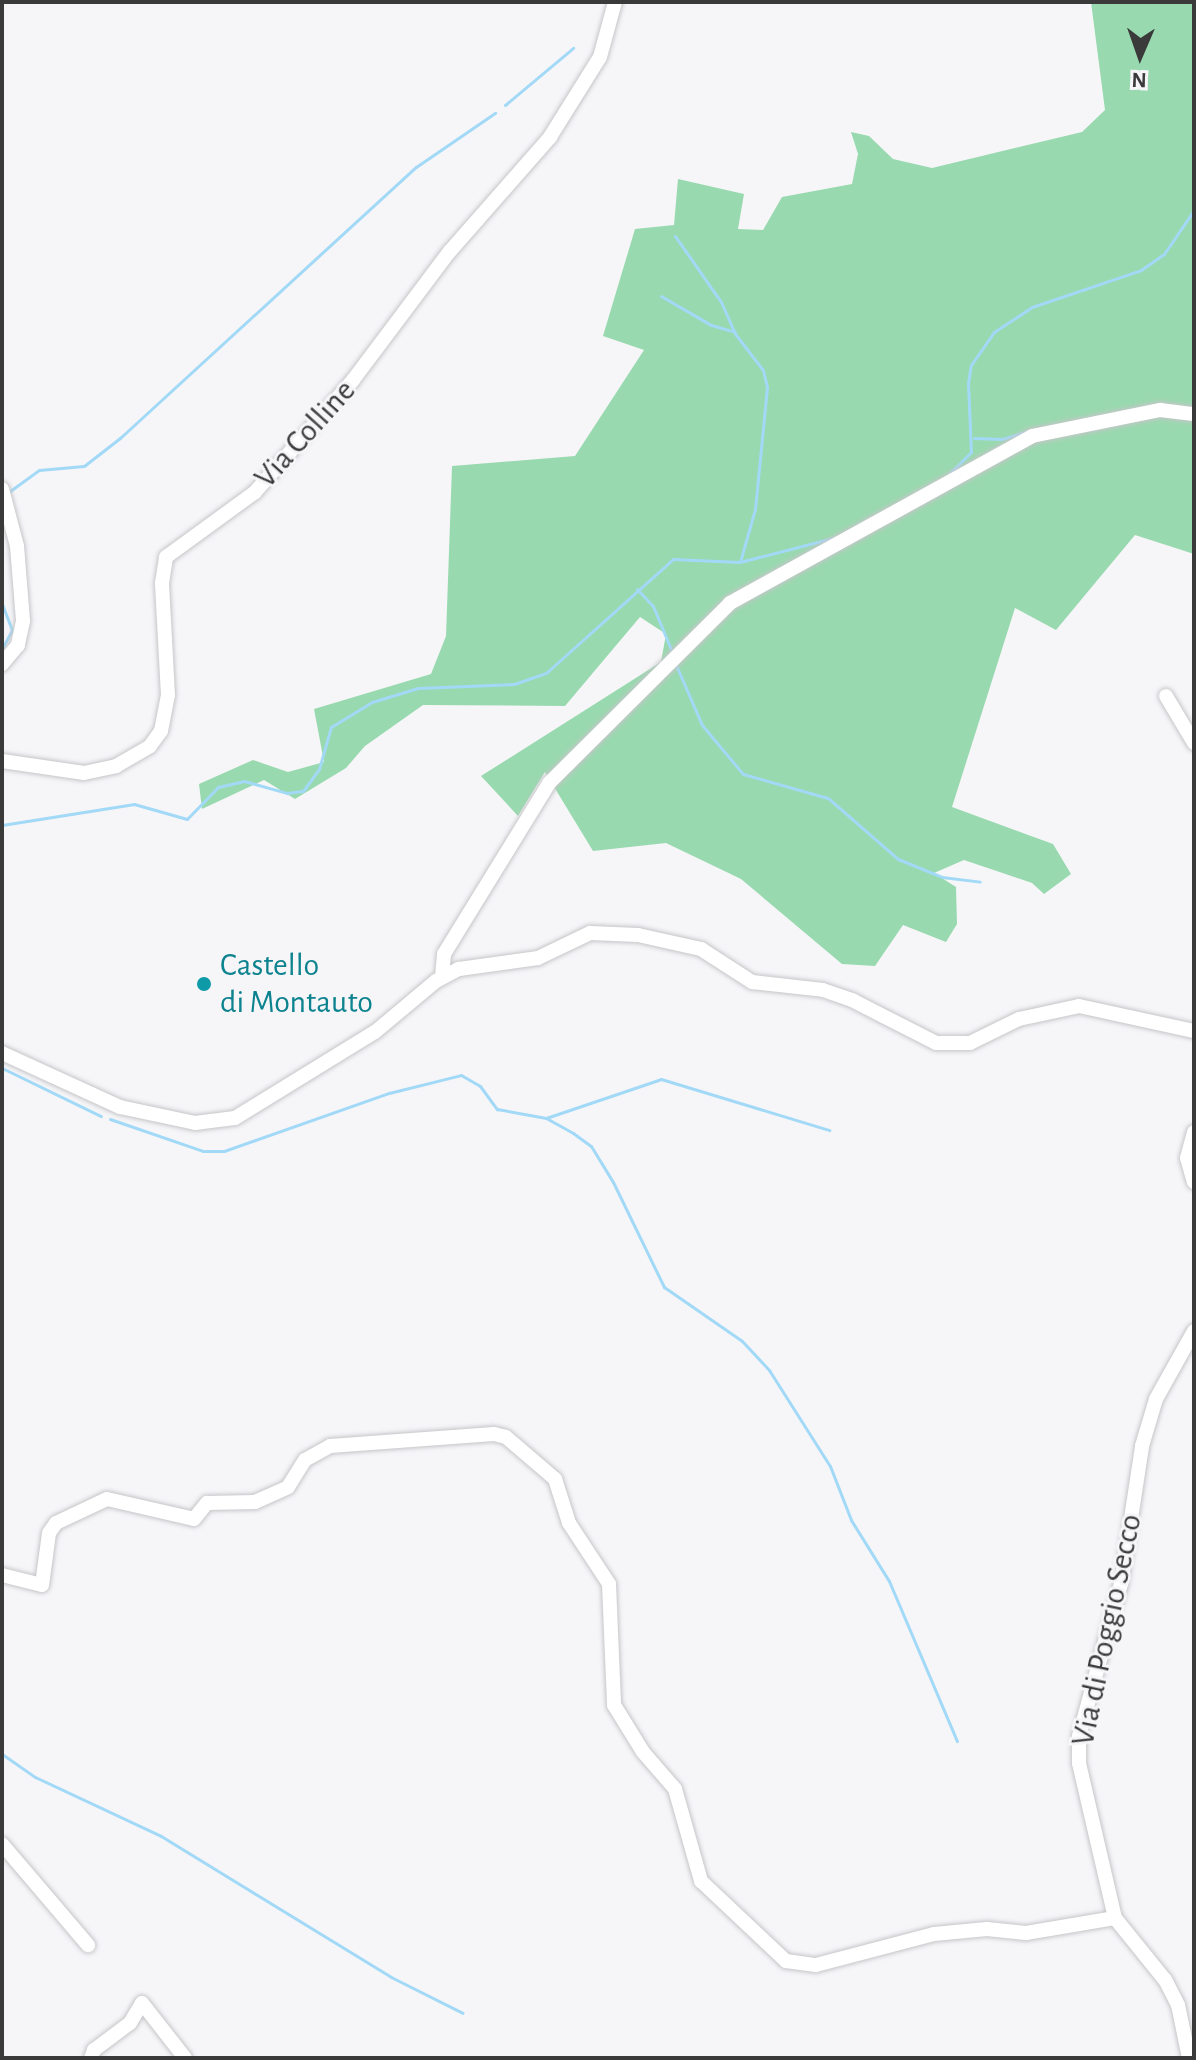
<!DOCTYPE html>
<style>
body{margin:0}
#map{position:relative;width:1196px;height:2060px;overflow:hidden;background:#f6f6f9;font-family:"Alegreya Sans",sans-serif}
div>[style]{position:absolute}
.forest>*{inset:0;background:#99d9af}
.stream>*{height:3px;margin:-1.5px;padding:0 1.5px;transform-origin:1.5px;border-radius:1.5px;background:#a2d9f7}
.roads{filter:drop-shadow(0 0 2px #c5c6c8) drop-shadow(0 0 2px #c5c6c8)}
.minor>*{height:14px;margin:-7px;padding:0 7px;transform-origin:7px;border-radius:7px;background:#fff}
.dots>*{width:22px;height:22px;translate:-50% -50%;box-sizing:border-box;border:4px solid #f6f6f9;border-radius:50%}
span{translate:-50% -50%;white-space:nowrap;text-align:center;line-height:1.15;-webkit-text-stroke:6px #f6f6f9;paint-order:stroke}
.street-label{font-size:32px;color:#3a3a3b}
.culture-label{font-size:32px;color:#0d838f}
.left{translate:0 -50%;text-align:left}
.frame{position:absolute;inset:0;border:4px solid #3a3a3b;pointer-events:none}
.north{position:absolute;left:1100px;top:16px;width:80px;height:80px;-webkit-text-stroke:6px #f6f6f9;paint-order:stroke;rotate:182deg;font-size:22px;font-weight:700;line-height:32px;text-align:center;color:#3a3a3b}
.north::after{content:'';display:block;margin:auto;width:28px;height:36px;background:#3a3a3b;clip-path:polygon(50% 0,100% 100%,50% 72%,0 100%)}
</style>
<div id="map">
<div class="forest">
<div style="clip-path:polygon(1091px 2px,1194px 2px,1194px 554px,1135px 535px,1056px 630px,1015px 608px,952px 807px,1053px 844px,1071px 874px,1044px 894px,1032px 883px,964px 860px,934px 873px,956px 887px,957px 924px,946px 942px,903px 925px,875px 966px,842px 964px,741px 879px,666px 843px,593px 851px,545px 772px,518px 816px,481px 776px,661px 662px,666px 634px,640px 617px,565px 706px,423px 705px,365px 746px,346px 768px,295px 799px,264px 780px,202px 809px,199px 784px,253px 760px,288px 772px,324px 762px,314px 709px,431px 674px,446px 636px,452px 466px,575px 456px,644px 350px,603px 336px,635px 229px,674px 225px,678px 179px,744px 194px,738px 229px,763px 230px,782px 197px,852px 184px,858px 154px,851px 132px,869px 136px,893px 159px,932px 168px,1082px 132px,1105px 110px)"></div>
</div>
<div class="stream">
<div style="left:505px;top:105px;width:89px;rotate:-40deg"></div>
<div style="left:675px;top:236px;width:80px;rotate:55.1deg"></div>
<div style="left:721px;top:302px;width:36px;rotate:66deg"></div>
<div style="left:736px;top:335px;width:44px;rotate:52.4deg"></div>
<div style="left:763px;top:370px;width:17px;rotate:77deg"></div>
<div style="left:767px;top:387px;width:123px;rotate:95.6deg"></div>
<div style="left:755px;top:509px;width:55px;rotate:105.8deg"></div>
<div style="left:661px;top:296px;width:58px;rotate:30.1deg"></div>
<div style="left:711px;top:325px;width:25px;rotate:16deg"></div>
<div style="left:974px;top:438px;width:28px;rotate:2deg"></div>
<div style="left:1002px;top:439px;width:24px;rotate:-17deg"></div>
<div style="left:947px;top:476px;width:34px;rotate:-45deg"></div>
<div style="left:971px;top:452px;width:69px;rotate:-92.5deg"></div>
<div style="left:968px;top:383px;width:18px;rotate:-81deg"></div>
<div style="left:971px;top:365px;width:40px;rotate:-55.1deg"></div>
<div style="left:994px;top:332px;width:45px;rotate:-33.3deg"></div>
<div style="left:1032px;top:307px;width:115px;rotate:-18.7deg"></div>
<div style="left:1141px;top:270px;width:28px;rotate:-35deg"></div>
<div style="left:1164px;top:254px;width:53px;rotate:-55.7deg"></div>
<div style="left:10px;top:491px;width:36px;rotate:-36deg"></div>
<div style="left:39px;top:470px;width:45px;rotate:-5.1deg"></div>
<div style="left:84px;top:466px;width:46px;rotate:-37.9deg"></div>
<div style="left:120px;top:438px;width:401px;rotate:-42.5deg"></div>
<div style="left:416px;top:167px;width:96px;rotate:-34.4deg"></div>
<div style="left:637px;top:589px;width:23px;rotate:47deg"></div>
<div style="left:653px;top:606px;width:52px;rotate:67.4deg"></div>
<div style="left:2px;top:604px;width:28px;rotate:69deg"></div>
<div style="left:12px;top:630px;width:21px;rotate:118deg"></div>
<div style="left:676px;top:665px;width:65px;rotate:66.6deg"></div>
<div style="left:702px;top:725px;width:64px;rotate:50.1deg"></div>
<div style="left:743px;top:774px;width:88px;rotate:15.8deg"></div>
<div style="left:828px;top:798px;width:93px;rotate:41.1deg"></div>
<div style="left:898px;top:859px;width:48px;rotate:22.2deg"></div>
<div style="left:942px;top:877px;width:38px;rotate:7deg"></div>
<div style="left:2px;top:825px;width:134px;rotate:-9deg"></div>
<div style="left:134px;top:804px;width:55px;rotate:15.8deg"></div>
<div style="left:187px;top:819px;width:45px;rotate:-45.9deg"></div>
<div style="left:218px;top:787px;width:27px;rotate:-13deg"></div>
<div style="left:244px;top:781px;width:45px;rotate:15.6deg"></div>
<div style="left:287px;top:793px;width:16px;rotate:-7deg"></div>
<div style="left:303px;top:791px;width:27px;rotate:-54deg"></div>
<div style="left:319px;top:769px;width:44px;rotate:-74.1deg"></div>
<div style="left:331px;top:727px;width:48px;rotate:-31.4deg"></div>
<div style="left:372px;top:702px;width:48px;rotate:-16.9deg"></div>
<div style="left:418px;top:688px;width:96px;rotate:-2.4deg"></div>
<div style="left:514px;top:684px;width:34px;rotate:-19deg"></div>
<div style="left:546px;top:673px;width:171px;rotate:-41.9deg"></div>
<div style="left:673px;top:559px;width:67px;rotate:2.6deg"></div>
<div style="left:740px;top:562px;width:100px;rotate:-14.5deg"></div>
<div style="left:2px;top:1068px;width:110px;rotate:25.9deg"></div>
<div style="left:546px;top:1118px;width:121px;rotate:-18.7deg"></div>
<div style="left:661px;top:1079px;width:176px;rotate:16.9deg"></div>
<div style="left:110px;top:1119px;width:98px;rotate:19deg"></div>
<div style="left:203px;top:1151px;width:21px"></div>
<div style="left:224px;top:1151px;width:175px;rotate:-19.4deg"></div>
<div style="left:389px;top:1093px;width:74px;rotate:-14deg"></div>
<div style="left:461px;top:1075px;width:22px;rotate:30deg"></div>
<div style="left:480px;top:1086px;width:29px;rotate:54deg"></div>
<div style="left:497px;top:1109px;width:50px;rotate:10.4deg"></div>
<div style="left:546px;top:1118px;width:31px;rotate:29deg"></div>
<div style="left:573px;top:1133px;width:22px;rotate:36deg"></div>
<div style="left:591px;top:1146px;width:42px;rotate:58.6deg"></div>
<div style="left:613px;top:1182px;width:117px;rotate:64.1deg"></div>
<div style="left:664px;top:1287px;width:95px;rotate:34.7deg"></div>
<div style="left:742px;top:1341px;width:40px;rotate:47deg"></div>
<div style="left:769px;top:1370px;width:114px;rotate:57.6deg"></div>
<div style="left:830px;top:1466px;width:58px;rotate:68.7deg"></div>
<div style="left:851px;top:1520px;width:72px;rotate:58.1deg"></div>
<div style="left:889px;top:1581px;width:174px;rotate:67deg"></div>
<div style="left:2px;top:1754px;width:40px;rotate:34.9deg"></div>
<div style="left:35px;top:1777px;width:139px;rotate:25.1deg"></div>
<div style="left:161px;top:1836px;width:270px;rotate:31.5deg"></div>
<div style="left:391px;top:1977px;width:80px;rotate:26.6deg"></div>
</div>
<div class="roads">
<div class="minor">
<div style="left:2px;top:489px;width:59px;rotate:75.3deg"></div>
<div style="left:17px;top:546px;width:75px;rotate:85.4deg"></div>
<div style="left:23px;top:621px;width:25px;rotate:102deg"></div>
<div style="left:18px;top:645px;width:25px;rotate:130deg"></div>
<div style="left:1166px;top:696px;width:55px;rotate:59.2deg"></div>
<div style="left:2px;top:761px;width:83px;rotate:8.3deg"></div>
<div style="left:84px;top:773px;width:33px;rotate:-12deg"></div>
<div style="left:116px;top:766px;width:39px;rotate:-30deg"></div>
<div style="left:150px;top:746px;width:19px;rotate:-54deg"></div>
<div style="left:161px;top:731px;width:37px;rotate:-79deg"></div>
<div style="left:168px;top:695px;width:112px;rotate:-93.1deg"></div>
<div style="left:162px;top:583px;width:26px;rotate:-81deg"></div>
<div style="left:166px;top:557px;width:110px;rotate:-36.1deg"></div>
<div style="left:255px;top:492px;width:149px;rotate:-48.8deg"></div>
<div style="left:353px;top:380px;width:161px;rotate:-53.1deg"></div>
<div style="left:450px;top:251px;width:152px;rotate:-48.7deg"></div>
<div style="left:550px;top:137px;width:94px;rotate:-58deg"></div>
<div style="left:600px;top:57px;width:57px;rotate:-74.7deg"></div>
<div style="left:442px;top:977px;width:23px;rotate:-85deg"></div>
<div style="left:444px;top:954px;width:201px;rotate:-58.4deg"></div>
<div style="left:549px;top:783px;width:255px;rotate:-44.8deg"></div>
<div style="left:730px;top:603px;width:345px;rotate:-28.9deg"></div>
<div style="left:1032px;top:436px;width:131px;rotate:-11.5deg"></div>
<div style="left:1160px;top:410px;width:34px;rotate:7deg"></div>
<div style="left:2px;top:1053px;width:130px;rotate:24.6deg"></div>
<div style="left:120px;top:1107px;width:77px;rotate:12deg"></div>
<div style="left:195px;top:1123px;width:40px;rotate:-7.1deg"></div>
<div style="left:235px;top:1118px;width:164px;rotate:-31.6deg"></div>
<div style="left:375px;top:1032px;width:80px;rotate:-39.9deg"></div>
<div style="left:436px;top:981px;width:26px;rotate:-28deg"></div>
<div style="left:459px;top:969px;width:80px;rotate:-7.9deg"></div>
<div style="left:538px;top:958px;width:58px;rotate:-25.7deg"></div>
<div style="left:590px;top:933px;width:48px;rotate:2.4deg"></div>
<div style="left:638px;top:935px;width:65px;rotate:12.5deg"></div>
<div style="left:701px;top:949px;width:61px;rotate:32.9deg"></div>
<div style="left:752px;top:982px;width:71px;rotate:6.4deg"></div>
<div style="left:823px;top:990px;width:31px;rotate:19deg"></div>
<div style="left:852px;top:1000px;width:94px;rotate:27.1deg"></div>
<div style="left:936px;top:1043px;width:34px"></div>
<div style="left:970px;top:1043px;width:55px;rotate:-26.1deg"></div>
<div style="left:1019px;top:1019px;width:61px;rotate:-12.2deg"></div>
<div style="left:1079px;top:1006px;width:118px;rotate:12.3deg"></div>
<div style="left:1194px;top:1132px;width:27px;rotate:105deg"></div>
<div style="left:1187px;top:1158px;width:25px;rotate:74deg"></div>
<div style="left:2px;top:1575px;width:41px;rotate:14deg"></div>
<div style="left:42px;top:1585px;width:52px;rotate:-82.3deg"></div>
<div style="left:49px;top:1533px;width:12px;rotate:-55deg"></div>
<div style="left:56px;top:1523px;width:56px;rotate:-25.2deg"></div>
<div style="left:107px;top:1499px;width:89px;rotate:12.9deg"></div>
<div style="left:194px;top:1519px;width:21px;rotate:-51deg"></div>
<div style="left:207px;top:1503px;width:48px;rotate:-1.2deg"></div>
<div style="left:255px;top:1502px;width:36px;rotate:-24deg"></div>
<div style="left:288px;top:1487px;width:32px;rotate:-58deg"></div>
<div style="left:305px;top:1460px;width:29px;rotate:-29deg"></div>
<div style="left:330px;top:1446px;width:164px;rotate:-4.2deg"></div>
<div style="left:494px;top:1434px;width:12px;rotate:14deg"></div>
<div style="left:506px;top:1437px;width:65px;rotate:40.6deg"></div>
<div style="left:555px;top:1479px;width:46px;rotate:72.3deg"></div>
<div style="left:569px;top:1523px;width:73px;rotate:56.7deg"></div>
<div style="left:609px;top:1584px;width:121px;rotate:87.6deg"></div>
<div style="left:614px;top:1705px;width:55px;rotate:58.3deg"></div>
<div style="left:643px;top:1752px;width:49px;rotate:49.1deg"></div>
<div style="left:675px;top:1789px;width:96px;rotate:74.2deg"></div>
<div style="left:701px;top:1881px;width:117px;rotate:43.3deg"></div>
<div style="left:786px;top:1961px;width:30px;rotate:8deg"></div>
<div style="left:816px;top:1965px;width:122px;rotate:-14.7deg"></div>
<div style="left:934px;top:1934px;width:53px;rotate:-5.4deg"></div>
<div style="left:987px;top:1929px;width:39px;rotate:6deg"></div>
<div style="left:1026px;top:1933px;width:90px;rotate:-9.6deg"></div>
<div style="left:2px;top:1844px;width:133px;rotate:49.6deg"></div>
<div style="left:91px;top:2058px;width:9px;rotate:-69deg"></div>
<div style="left:94px;top:2050px;width:45px;rotate:-36.9deg"></div>
<div style="left:130px;top:2023px;width:23px;rotate:-59deg"></div>
<div style="left:142px;top:2003px;width:70px;rotate:52deg"></div>
<div style="left:1189px;top:2058px;width:54px;rotate:-101.7deg"></div>
<div style="left:1178px;top:2005px;width:28px;rotate:-117deg"></div>
<div style="left:1165px;top:1980px;width:80px;rotate:-128.9deg"></div>
<div style="left:1115px;top:1918px;width:159px;rotate:-103.1deg"></div>
<div style="left:1079px;top:1763px;width:27px;rotate:-90deg"></div>
<div style="left:1079px;top:1736px;width:158px;rotate:-74.6deg"></div>
<div style="left:1121px;top:1584px;width:140px;rotate:-81.3deg"></div>
<div style="left:1142px;top:1446px;width:49px;rotate:-73.4deg"></div>
<div style="left:1156px;top:1399px;width:78px;rotate:-60.8deg"></div>
</div>
</div>
<div class="dots">
<div style="left:204px;top:984px;background:#0f9aa8"></div>
</div>
<div class="street-label">
<span style="left:305px;top:434px;rotate:-48deg">Via Colline</span>
<span style="left:1107px;top:1630px;rotate:-78deg">Via di Poggio Secco</span>
</div>
<div class="culture-label">
<span class="left" style="left:220px;top:984px">Castello<br>di Montauto</span>
</div>
<div class="frame"></div>
<div class="north">N</div>
</div>
